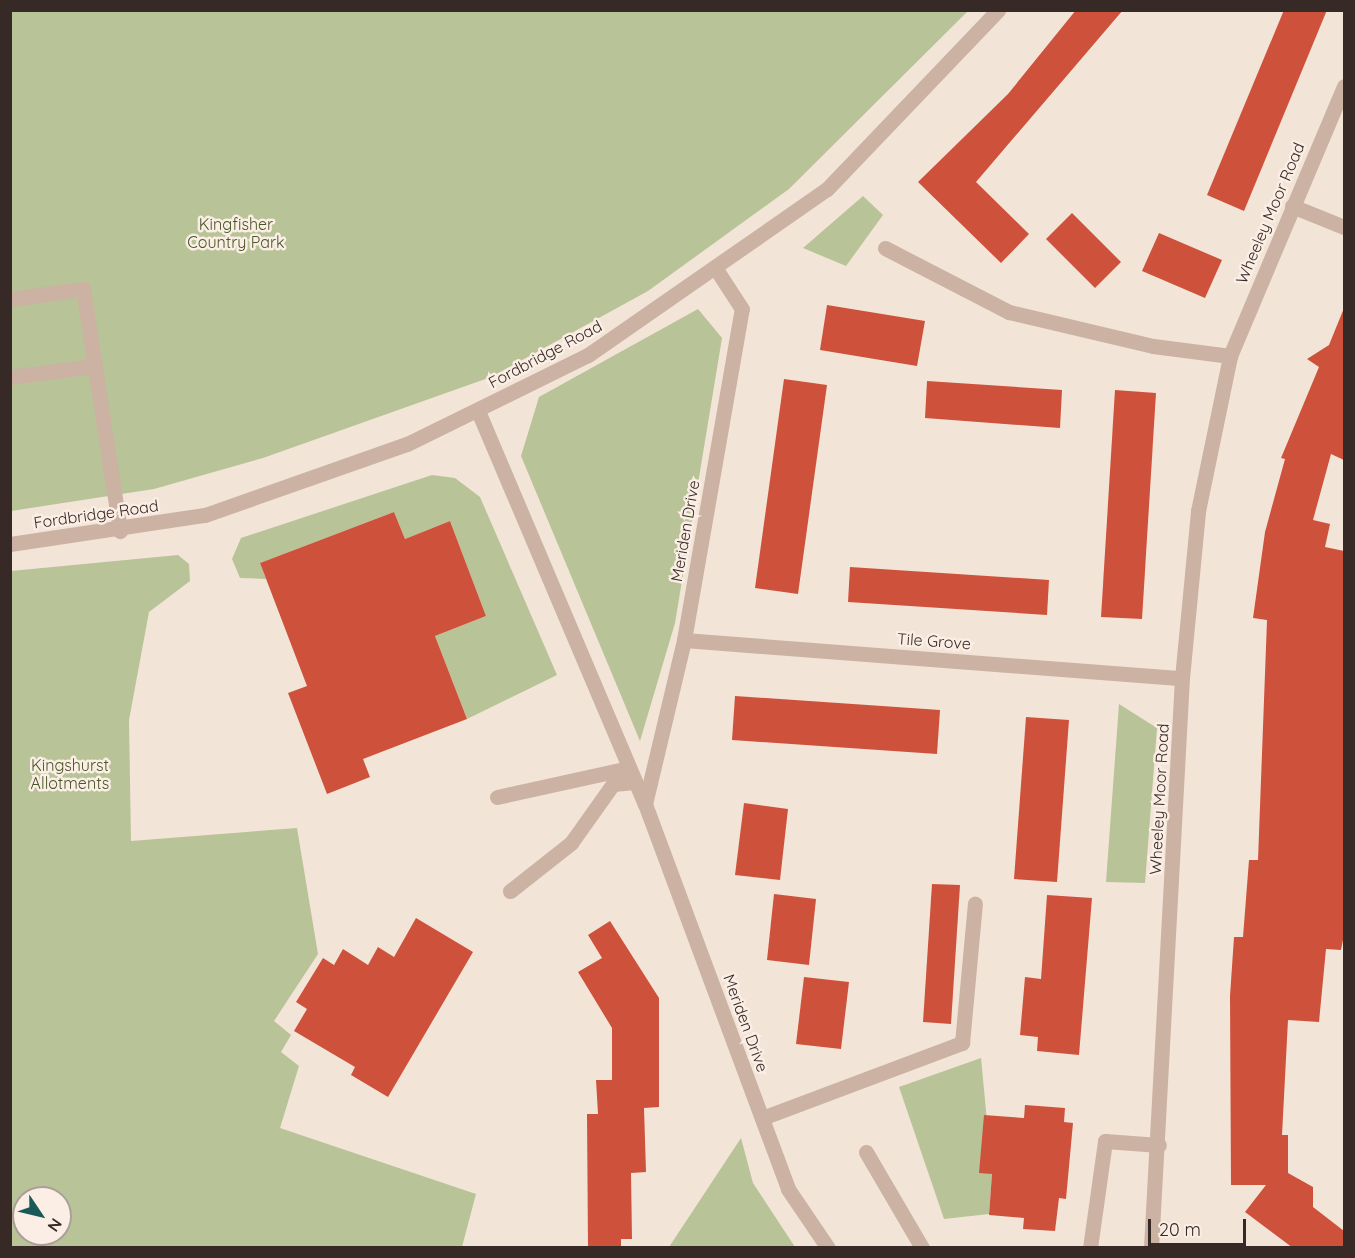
<!DOCTYPE html>
<style>
body{margin:0}
#map{position:relative;width:1355px;height:1258px;overflow:hidden;background:#f3e4d8;font-family:Quicksand,sans-serif}
div>[style]{position:absolute}
.green>*{inset:0;background:#b8c397}
.building>*{inset:0;background:#ce523b}
.lane>*{height:15px;margin:-7.5px;padding:0 7.5px;transform-origin:7.5px;border-radius:7.5px;background:#cbb2a3}
.street>*{height:15px;margin:-7.5px;padding:0 7.5px;transform-origin:7.5px;border-radius:7.5px;background:#cbb2a3}
span{translate:-50% -50%;white-space:nowrap;text-align:center;line-height:1.15;-webkit-text-stroke:5px #faeee5;paint-order:stroke}
.street-label{font-size:16px;color:#362926}
.park-label{font-size:16px;color:#495628}
.frame{position:absolute;inset:0;border:12px solid #362926;pointer-events:none}
.north{position:absolute;left:12px;top:1186px;width:60px;height:60px;box-sizing:border-box;background:#faeee5;border:2px solid #ac9f99;border-radius:50%;rotate:125deg;font-size:16px;font-weight:700;line-height:24px;text-align:center;color:#362926}
.north::after{content:'';display:block;margin:auto;width:21px;height:27px;background:#195a59;clip-path:polygon(50% 0,100% 100%,50% 72%,0 100%)}
.scale{position:absolute;left:1148px;top:1219px;width:98px;height:27px;box-sizing:border-box;border:3px solid #362926;border-top:0;padding-left:8px;font-size:18px;line-height:21px;white-space:nowrap;color:#362926;-webkit-text-stroke:4px #faeee5;paint-order:stroke}
</style>
<div id="map">
<div class="green">
<div style="clip-path:polygon(10px 11px,968px 11px,789px 189px,648px 291px,491px 377px,263px 458px,154px 489px,11px 511px)"></div>
<div style="clip-path:polygon(863px 196px,883px 215px,846px 266px,803px 248px)"></div>
<div style="clip-path:polygon(698px 309px,722px 338px,675px 623px,640px 741px,521px 456px,539px 397px)"></div>
<div style="clip-path:polygon(432px 475px,455px 478px,480px 497px,557px 675px,467px 719px,435px 636px,486px 616px,450px 521px,405px 539px,394px 512px,260px 563px,266px 579px,240px 578px,232px 559px,241px 538px)"></div>
<div style="clip-path:polygon(evenodd,178px 555px,189px 564px,190px 581px,149px 612px,129px 720px,131px 841px,297px 828px,318px 954px,274px 1021px,291px 1035px,281px 1052px,299px 1066px,280px 1128px,476px 1194px,462px 1247px,11px 1247px,11px 571px,178px 555px,24px 1198px,60px 1198px,60px 1234px,24px 1234px,24px 1198px)"></div>
<div style="clip-path:polygon(1119px 704px,1157px 728px,1145px 883px,1106px 882px)"></div>
<div style="clip-path:polygon(981px 1058px,992px 1174px,989px 1214px,944px 1219px,899px 1087px)"></div>
<div style="clip-path:polygon(741px 1138px,753px 1183px,795px 1247px,669px 1247px)"></div>
</div>
<div class="building">
<div style="clip-path:polygon(1076px 10px,1123px 10px,976px 182px,1029px 234px,1001px 263px,918px 182px,1008px 94px)"></div>
<div style="clip-path:polygon(1284px 10px,1327px 10px,1244px 211px,1207px 195px)"></div>
<div style="clip-path:polygon(1072px 213px,1121px 262px,1095px 288px,1046px 239px)"></div>
<div style="clip-path:polygon(1159px 233px,1222px 260px,1205px 298px,1142px 271px)"></div>
<div style="clip-path:polygon(827px 305px,925px 321px,917px 366px,820px 350px)"></div>
<div style="clip-path:polygon(1344px 308px,1344px 460px,1331px 454px,1313px 520px,1330px 524px,1325px 547px,1344px 551px,1344px 935px,1341px 950px,1326px 949px,1319px 1022px,1288px 1020px,1282px 1135px,1288px 1135px,1288px 1173px,1313px 1187px,1313px 1207px,1344px 1231px,1344px 1248px,1293px 1248px,1245px 1212px,1266px 1185px,1231px 1185px,1230px 996px,1234px 937px,1243px 937px,1249px 860px,1258px 860px,1267px 620px,1253px 618px,1265px 532px,1285px 459px,1281px 458px,1319px 367px,1307px 359px,1329px 345px)"></div>
<div style="clip-path:polygon(784px 379px,827px 385px,798px 594px,755px 588px)"></div>
<div style="clip-path:polygon(927px 381px,1062px 390px,1060px 428px,925px 418px)"></div>
<div style="clip-path:polygon(1115px 390px,1156px 393px,1142px 619px,1101px 617px)"></div>
<div style="clip-path:polygon(394px 512px,405px 539px,450px 521px,486px 616px,435px 636px,467px 719px,363px 759px,370px 777px,327px 794px,288px 693px,307px 686px,260px 563px)"></div>
<div style="clip-path:polygon(850px 567px,1049px 580px,1047px 615px,848px 602px)"></div>
<div style="clip-path:polygon(735px 696px,940px 710px,937px 754px,732px 740px)"></div>
<div style="clip-path:polygon(1026px 717px,1069px 720px,1057px 882px,1014px 879px)"></div>
<div style="clip-path:polygon(744px 803px,788px 809px,780px 880px,735px 875px)"></div>
<div style="clip-path:polygon(932px 884px,960px 885px,951px 1024px,923px 1022px)"></div>
<div style="clip-path:polygon(774px 894px,816px 899px,809px 965px,767px 960px)"></div>
<div style="clip-path:polygon(1047px 895px,1092px 898px,1079px 1055px,1037px 1051px,1038px 1037px,1020px 1035px,1025px 977px,1041px 979px)"></div>
<div style="clip-path:polygon(416px 918px,473px 952px,388px 1097px,351px 1075px,355px 1067px,294px 1031px,307px 1009px,296px 1002px,323px 958px,334px 965px,343px 949px,368px 965px,378px 947px,394px 957px)"></div>
<div style="clip-path:polygon(610px 921px,659px 998px,659px 1107px,644px 1108px,646px 1172px,631px 1173px,632px 1239px,621px 1239px,621px 1248px,588px 1248px,587px 1114px,598px 1114px,596px 1080px,612px 1080px,612px 1028px,578px 972px,602px 958px,588px 935px)"></div>
<div style="clip-path:polygon(804px 977px,849px 982px,841px 1049px,796px 1044px)"></div>
<div style="clip-path:polygon(1025px 1105px,1065px 1108px,1064px 1122px,1073px 1123px,1066px 1199px,1059px 1198px,1055px 1231px,1023px 1229px,1024px 1218px,989px 1215px,992px 1174px,979px 1173px,984px 1115px,1024px 1118px)"></div>
</div>
<div class="lane">
<div style="left:10px;top:299px;width:74px;rotate:-7.8deg"></div>
<div style="left:83px;top:289px;width:245px;rotate:81.3deg"></div>
<div style="left:10px;top:377px;width:84px;rotate:-7.5deg"></div>
<div style="left:497px;top:797px;width:135px;rotate:-12.4deg"></div>
<div style="left:510px;top:891px;width:78px;rotate:-38.2deg"></div>
<div style="left:571px;top:843px;width:72px;rotate:-54.6deg"></div>
<div style="left:613px;top:784px;width:22px;rotate:-5deg"></div>
<div style="left:866px;top:1152px;width:111px;rotate:59.7deg"></div>
<div style="left:1090px;top:1248px;width:108px;rotate:-82deg"></div>
<div style="left:1105px;top:1141px;width:54px;rotate:4.2deg"></div>
</div>
<div class="street">
<div style="left:1292px;top:206px;width:56px;rotate:22deg"></div>
<div style="left:885px;top:248px;width:140px;rotate:27.3deg"></div>
<div style="left:1009px;top:312px;width:148px;rotate:13.3deg"></div>
<div style="left:1153px;top:346px;width:78px;rotate:7.4deg"></div>
<div style="left:478px;top:411px;width:427px;rotate:67deg"></div>
<div style="left:645px;top:804px;width:411px;rotate:69.6deg"></div>
<div style="left:788px;top:1189px;width:71px;rotate:55.9deg"></div>
<div style="left:10px;top:544px;width:197px;rotate:-8.5deg"></div>
<div style="left:205px;top:515px;width:214px;rotate:-19.4deg"></div>
<div style="left:407px;top:444px;width:202px;rotate:-26.2deg"></div>
<div style="left:588px;top:355px;width:291px;rotate:-34.8deg"></div>
<div style="left:827px;top:189px;width:248px;rotate:-46.3deg"></div>
<div style="left:684px;top:640px;width:499px;rotate:4.4deg"></div>
<div style="left:645px;top:804px;width:169px;rotate:-76.6deg"></div>
<div style="left:684px;top:640px;width:336px;rotate:-80.1deg"></div>
<div style="left:742px;top:309px;width:48px;rotate:-123deg"></div>
<div style="left:762px;top:1118px;width:214px;rotate:-20.6deg"></div>
<div style="left:962px;top:1043px;width:140px;rotate:-84.7deg"></div>
<div style="left:1151px;top:1248px;width:571px;rotate:-86.89deg"></div>
<div style="left:1182px;top:678px;width:168px;rotate:-84.5deg"></div>
<div style="left:1198px;top:511px;width:158px;rotate:-78.3deg"></div>
<div style="left:1230px;top:356px;width:293px;rotate:-67.1deg"></div>
</div>
<div class="street-label">
<span style="left:1270px;top:213px;rotate:-67deg">Wheeley Moor Road</span>
<span style="left:545px;top:354px;rotate:-28deg">Fordbridge Road</span>
<span style="left:96px;top:514px;rotate:-8deg">Fordbridge Road</span>
<span style="left:685px;top:531px;rotate:-80deg">Meriden Drive</span>
<span style="left:934px;top:641px;rotate:4deg">Tile Grove</span>
<span style="left:1159px;top:799px;rotate:-87deg">Wheeley Moor Road</span>
<span style="left:746px;top:1023px;rotate:70deg">Meriden Drive</span>
</div>
<div class="park-label">
<span style="left:236px;top:233px">Kingfisher<br>Country Park</span>
<span style="left:70px;top:774px">Kingshurst<br>Allotments</span>
</div>
<div class="frame"></div>
<div class="north">N</div>
<div class="scale">20 m</div>
</div>
